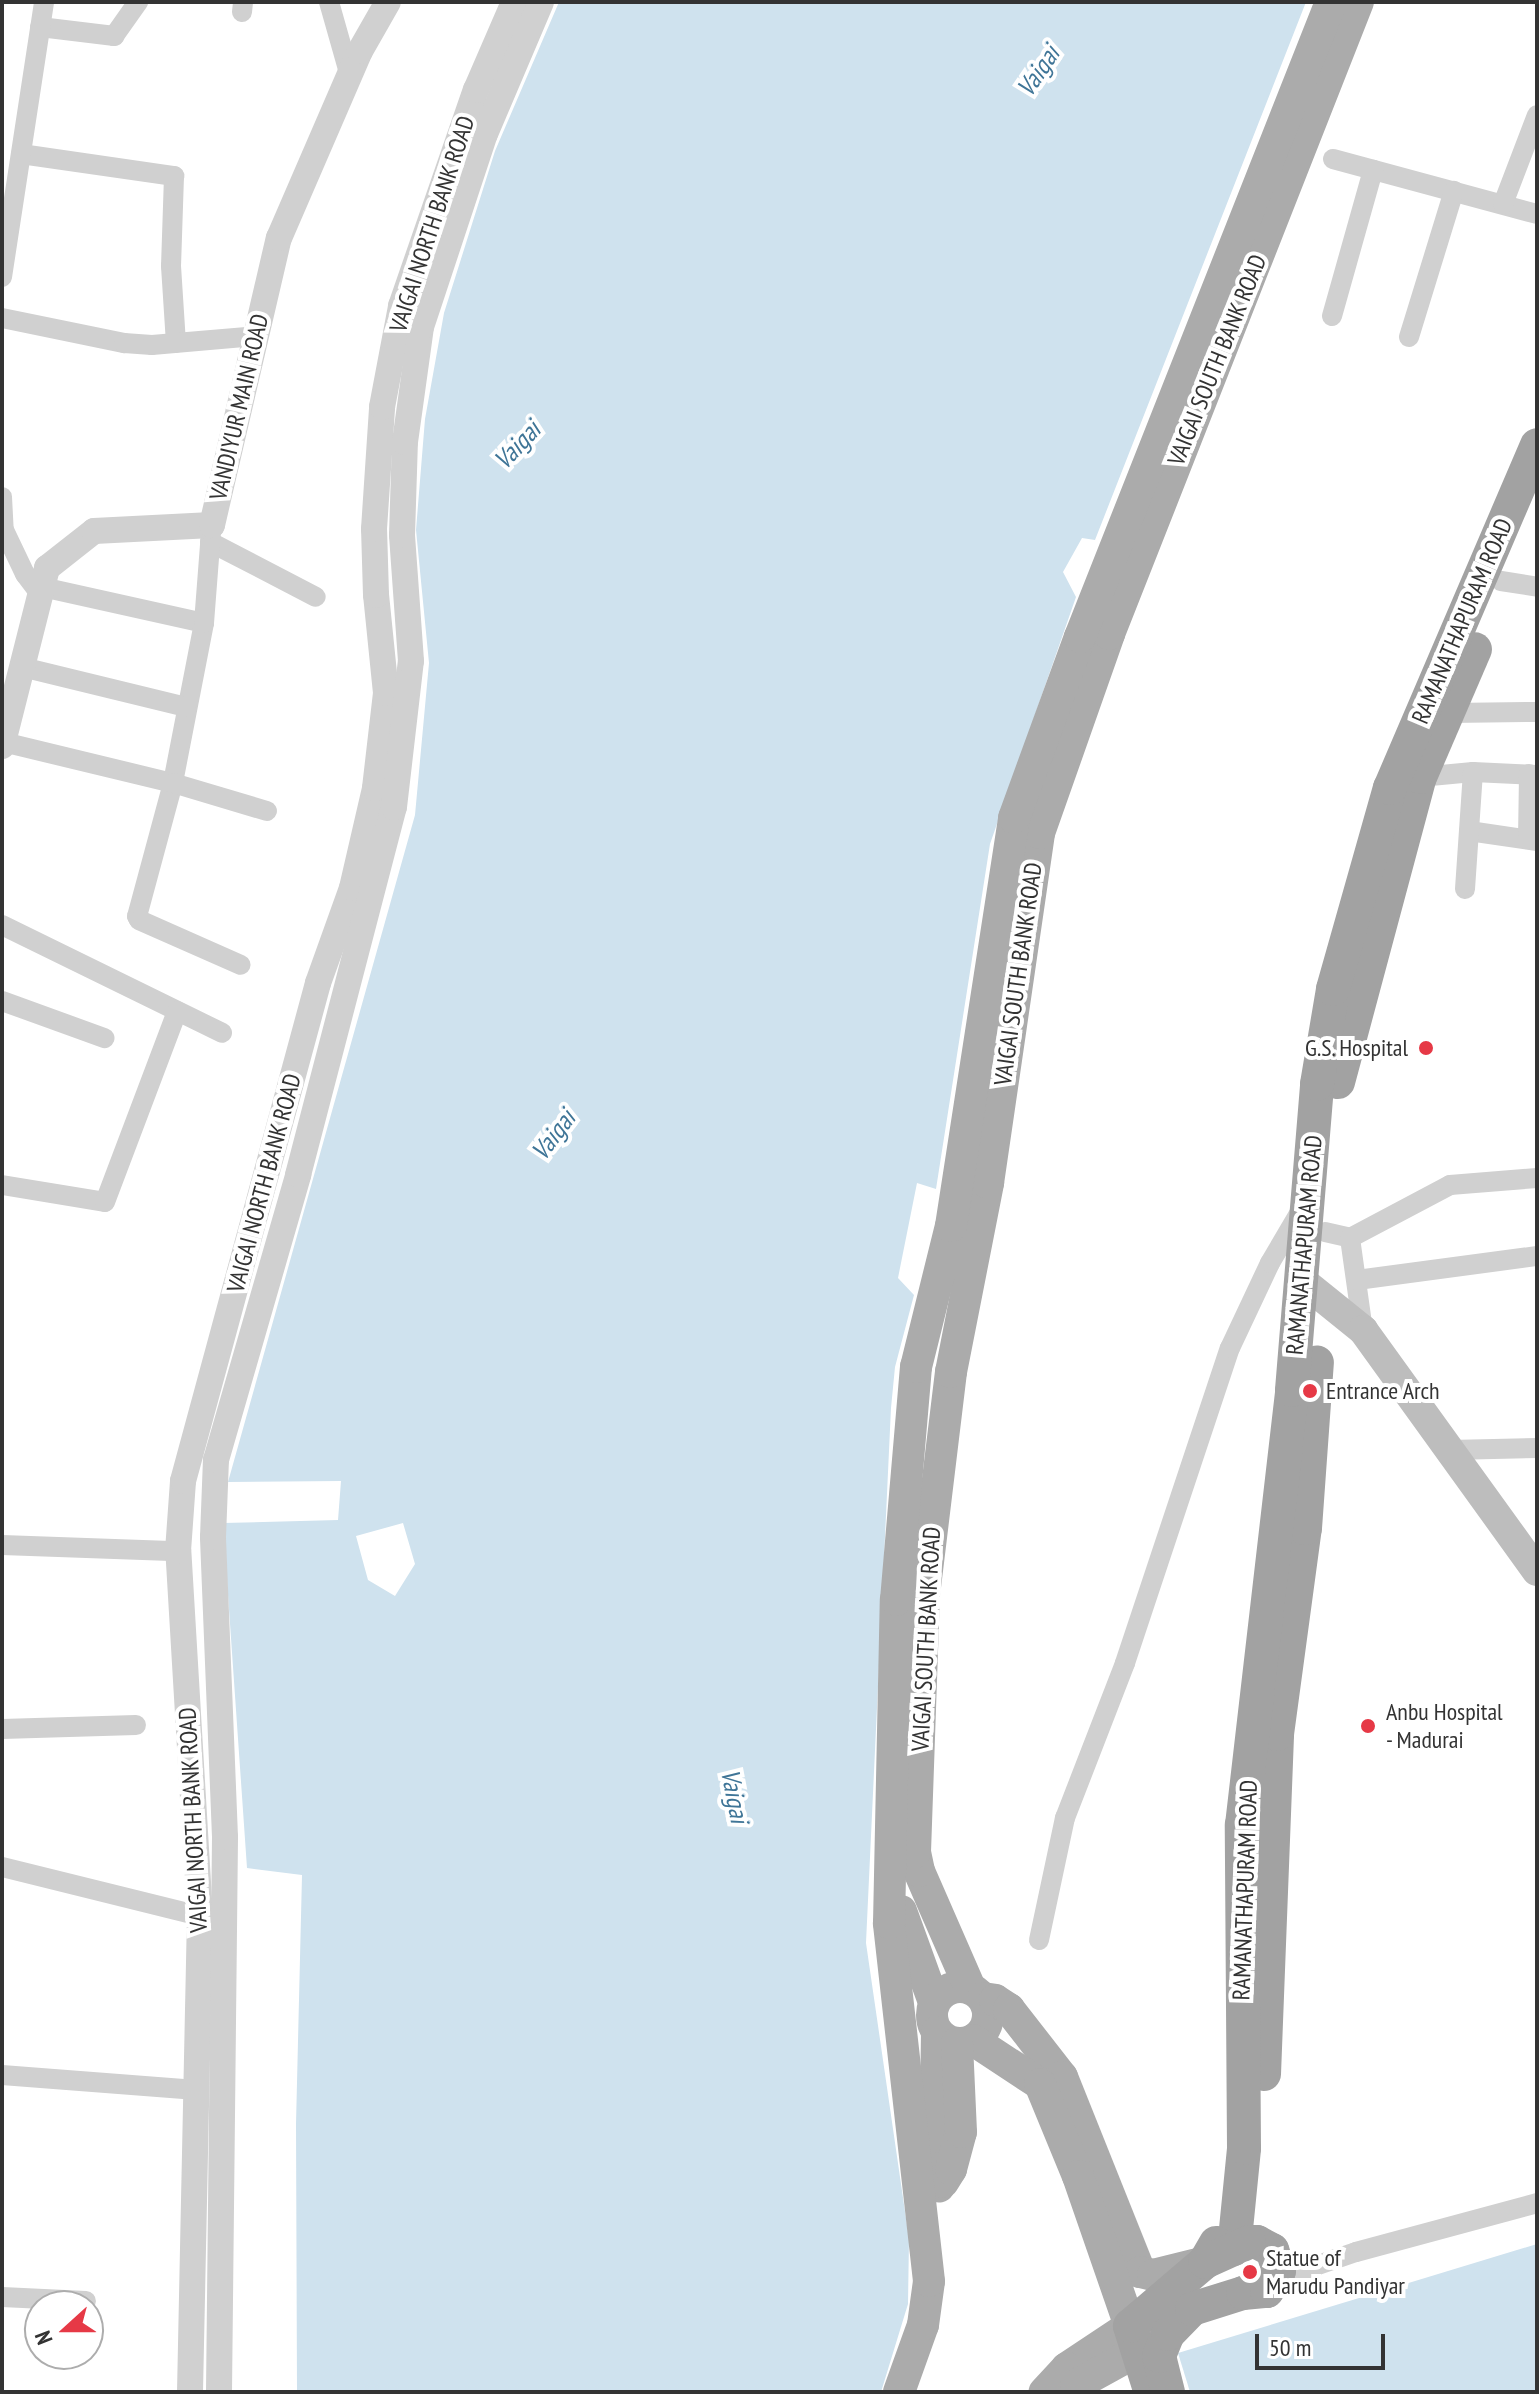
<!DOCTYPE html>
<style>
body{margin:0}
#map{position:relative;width:1539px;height:2394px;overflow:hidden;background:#fff;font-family:"PT Sans Narrow",sans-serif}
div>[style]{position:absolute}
.water>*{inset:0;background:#cfe2ee}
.minor>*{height:20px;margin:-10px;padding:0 10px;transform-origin:10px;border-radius:10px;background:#d0d0d0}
.tertiary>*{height:26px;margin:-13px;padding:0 13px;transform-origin:13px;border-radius:13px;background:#d0d0d0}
.secondary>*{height:30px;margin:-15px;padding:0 15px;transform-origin:15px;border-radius:15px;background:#bdbdbd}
.primary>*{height:32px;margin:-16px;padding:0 16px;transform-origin:16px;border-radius:16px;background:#ababab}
.primary>.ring{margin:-16px;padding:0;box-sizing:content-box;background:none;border:32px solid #ababab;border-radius:50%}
.trunk>*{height:34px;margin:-17px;padding:0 17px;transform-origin:17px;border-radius:17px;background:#a2a2a2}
.dots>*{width:22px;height:22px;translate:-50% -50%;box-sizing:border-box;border:4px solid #fff;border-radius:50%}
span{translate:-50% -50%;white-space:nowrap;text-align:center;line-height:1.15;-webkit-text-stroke:8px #fff;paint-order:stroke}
.street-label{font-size:24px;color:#333}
.poi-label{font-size:24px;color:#333}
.right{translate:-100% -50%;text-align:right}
.left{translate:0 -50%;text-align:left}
.water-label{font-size:26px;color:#3f7597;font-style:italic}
.frame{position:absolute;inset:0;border:4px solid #333;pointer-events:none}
.north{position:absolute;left:24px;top:2290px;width:80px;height:80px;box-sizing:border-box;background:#fff;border:2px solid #adadad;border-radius:50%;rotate:249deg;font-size:22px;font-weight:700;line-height:32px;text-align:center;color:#333}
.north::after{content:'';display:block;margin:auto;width:28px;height:36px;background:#e63946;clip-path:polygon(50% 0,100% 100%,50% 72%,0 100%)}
.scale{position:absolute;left:1255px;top:2334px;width:130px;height:36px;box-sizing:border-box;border:4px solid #333;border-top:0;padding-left:10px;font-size:24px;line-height:28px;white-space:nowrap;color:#333;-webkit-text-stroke:6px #fff;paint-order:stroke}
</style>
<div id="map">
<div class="water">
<div style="clip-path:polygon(evenodd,559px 2px,1306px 2px,1095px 540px,1082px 538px,1063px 572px,1076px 597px,990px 844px,936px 1189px,917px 1183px,898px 1278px,914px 1295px,895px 1367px,891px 1408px,866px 1943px,909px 2239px,908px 2304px,881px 2392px,297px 2392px,296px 2124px,302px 1875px,247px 1868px,223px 1523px,338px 1520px,341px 1481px,228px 1482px,415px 815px,429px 663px,416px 530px,425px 419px,444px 313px,495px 151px,559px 2px,403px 1523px,415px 1564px,395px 1596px,368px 1580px,356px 1536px,403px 1523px)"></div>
<div style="clip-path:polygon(1537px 2244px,1537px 2392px,1190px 2392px,1178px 2353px)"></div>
</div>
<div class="minor">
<div style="left:329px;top:2px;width:77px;rotate:74.2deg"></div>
<div style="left:242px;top:12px;width:10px;rotate:-84deg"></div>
<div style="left:40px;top:27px;width:75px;rotate:6.9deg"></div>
<div style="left:114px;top:36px;width:42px;rotate:-54.8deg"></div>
<div style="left:21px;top:154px;width:155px;rotate:8.2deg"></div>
<div style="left:174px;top:176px;width:90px;rotate:91.9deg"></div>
<div style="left:171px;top:266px;width:77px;rotate:86.3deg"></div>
<div style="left:1333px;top:159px;width:211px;rotate:15.1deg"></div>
<div style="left:1503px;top:204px;width:95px;rotate:-69.1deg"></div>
<div style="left:2px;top:277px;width:278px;rotate:-81.3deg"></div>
<div style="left:1332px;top:316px;width:152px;rotate:-74.3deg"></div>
<div style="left:2px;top:318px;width:125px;rotate:11.6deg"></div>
<div style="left:124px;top:343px;width:28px;rotate:4deg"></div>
<div style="left:152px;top:345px;width:104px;rotate:-4.9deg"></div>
<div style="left:1409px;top:337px;width:153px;rotate:-72.9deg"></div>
<div style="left:2px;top:497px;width:33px;rotate:87deg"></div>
<div style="left:4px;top:530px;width:49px;rotate:64.5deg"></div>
<div style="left:25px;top:574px;width:25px;rotate:53deg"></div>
<div style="left:210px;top:542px;width:119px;rotate:27.4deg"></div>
<div style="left:1501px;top:581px;width:36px;rotate:9deg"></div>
<div style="left:42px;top:587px;width:166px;rotate:12.5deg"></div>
<div style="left:204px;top:623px;width:163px;rotate:101deg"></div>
<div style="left:173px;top:783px;width:138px;rotate:105.1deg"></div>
<div style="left:137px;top:916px;width:4px;rotate:63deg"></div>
<div style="left:139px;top:920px;width:111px;rotate:23.8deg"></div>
<div style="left:204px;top:623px;width:92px;rotate:-85.6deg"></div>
<div style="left:22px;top:667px;width:169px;rotate:13.7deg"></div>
<div style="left:1450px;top:713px;width:87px;rotate:-0.7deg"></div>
<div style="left:3px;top:742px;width:175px;rotate:13.6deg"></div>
<div style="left:173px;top:783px;width:98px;rotate:16.6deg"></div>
<div style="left:1420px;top:777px;width:53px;rotate:-5.4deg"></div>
<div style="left:1473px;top:772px;width:64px;rotate:2.7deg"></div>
<div style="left:1469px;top:831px;width:69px;rotate:8.4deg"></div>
<div style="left:1528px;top:839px;width:65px;rotate:-89.1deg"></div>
<div style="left:1465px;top:889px;width:117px;rotate:-86.1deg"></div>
<div style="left:2px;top:925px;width:245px;rotate:26.1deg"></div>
<div style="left:2px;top:1001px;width:109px;rotate:19.9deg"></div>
<div style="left:2px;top:1185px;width:104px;rotate:9.4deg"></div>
<div style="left:105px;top:1202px;width:204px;rotate:-69.3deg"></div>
<div style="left:1325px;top:1232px;width:26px;rotate:13deg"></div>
<div style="left:1350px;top:1238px;width:113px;rotate:-27.9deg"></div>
<div style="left:1450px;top:1185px;width:87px;rotate:-4.6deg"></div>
<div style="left:1350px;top:1238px;width:93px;rotate:82deg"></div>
<div style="left:1357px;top:1280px;width:182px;rotate:-7.6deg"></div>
<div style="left:1450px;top:1450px;width:87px;rotate:-1.3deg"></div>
<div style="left:2px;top:1545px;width:176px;rotate:2deg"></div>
<div style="left:2px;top:1729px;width:134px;rotate:-1.7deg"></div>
<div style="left:2px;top:1867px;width:204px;rotate:13.9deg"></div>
<div style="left:1039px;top:1940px;width:125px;rotate:-78deg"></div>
<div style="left:1065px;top:1818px;width:166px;rotate:-68.8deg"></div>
<div style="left:1125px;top:1663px;width:332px;rotate:-71.6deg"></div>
<div style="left:1230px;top:1348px;width:94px;rotate:-64.8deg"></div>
<div style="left:1270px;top:1263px;width:59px;rotate:-59.5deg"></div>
<div style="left:2px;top:2075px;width:195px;rotate:4.4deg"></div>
<div style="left:1277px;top:2279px;width:83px;rotate:-18.9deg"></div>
<div style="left:1356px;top:2252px;width:188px;rotate:-15.1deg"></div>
<div style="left:2px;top:2297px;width:84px;rotate:2.7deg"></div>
</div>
<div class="tertiary">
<div style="left:2px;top:746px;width:184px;rotate:-75.8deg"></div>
<div style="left:47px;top:568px;width:60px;rotate:-38.2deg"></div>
<div style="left:94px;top:531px;width:118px;rotate:-2.9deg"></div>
<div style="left:212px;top:525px;width:295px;rotate:-76.9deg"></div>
<div style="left:279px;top:238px;width:204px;rotate:-66.6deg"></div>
<div style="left:360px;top:51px;width:56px;rotate:-60.3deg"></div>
<div style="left:190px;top:2392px;width:476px;rotate:-88.8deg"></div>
<div style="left:200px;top:1916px;width:366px;rotate:-93.4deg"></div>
<div style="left:178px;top:1551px;width:70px;rotate:-85.9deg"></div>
<div style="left:183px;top:1481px;width:516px;rotate:-74.83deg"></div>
<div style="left:318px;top:983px;width:101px;rotate:-70.3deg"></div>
<div style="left:352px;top:888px;width:103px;rotate:-77deg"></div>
<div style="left:375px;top:788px;width:96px;rotate:-83.4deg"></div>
<div style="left:386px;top:693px;width:99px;rotate:-95.8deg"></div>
<div style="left:376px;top:595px;width:66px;rotate:-91.7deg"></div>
<div style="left:374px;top:529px;width:122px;rotate:-86.2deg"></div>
<div style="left:382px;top:407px;width:103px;rotate:-79.3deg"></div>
<div style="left:401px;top:306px;width:229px;rotate:-70.9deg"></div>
<div style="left:476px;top:90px;width:96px;rotate:-66.6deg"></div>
<div style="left:219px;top:2392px;width:555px;rotate:-89.38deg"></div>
<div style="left:225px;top:1837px;width:300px;rotate:-92.3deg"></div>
<div style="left:213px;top:1537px;width:77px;rotate:-87.8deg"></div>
<div style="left:216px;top:1460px;width:297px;rotate:-73.9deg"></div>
<div style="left:298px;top:1175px;width:380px;rotate:-75.4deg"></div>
<div style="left:394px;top:807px;width:147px;rotate:-83.4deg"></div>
<div style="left:411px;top:661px;width:126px;rotate:-94.1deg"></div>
<div style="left:402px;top:535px;width:93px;rotate:-88.2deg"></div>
<div style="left:405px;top:442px;width:116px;rotate:-82.1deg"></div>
<div style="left:421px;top:327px;width:203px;rotate:-71.7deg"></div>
<div style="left:485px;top:134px;width:143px;rotate:-67deg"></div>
</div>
<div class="secondary">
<div style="left:1301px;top:1280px;width:80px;rotate:38.9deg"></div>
<div style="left:1363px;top:1330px;width:297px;rotate:54.2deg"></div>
</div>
<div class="primary">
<div style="left:901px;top:1911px;width:97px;rotate:70.1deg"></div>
<div class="ring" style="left:932px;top:1987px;width:24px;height:24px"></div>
<div style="left:970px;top:1988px;width:128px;rotate:-113.6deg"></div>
<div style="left:919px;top:1871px;width:19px;rotate:-102deg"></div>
<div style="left:915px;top:1852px;width:257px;rotate:-88deg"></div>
<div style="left:924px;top:1595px;width:225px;rotate:-83.1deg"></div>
<div style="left:951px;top:1372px;width:193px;rotate:-78.9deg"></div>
<div style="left:988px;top:1183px;width:354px;rotate:-81.7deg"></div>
<div style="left:1039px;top:833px;width:211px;rotate:-70.6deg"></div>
<div style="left:1109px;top:634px;width:679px;rotate:-68.5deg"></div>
<div style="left:983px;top:1998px;width:12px;rotate:9deg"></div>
<div style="left:995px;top:2000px;width:17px;rotate:33deg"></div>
<div style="left:1009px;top:2009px;width:86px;rotate:52.1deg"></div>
<div style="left:1062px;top:2077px;width:210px;rotate:68.2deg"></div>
<div style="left:1140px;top:2272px;width:13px;rotate:13deg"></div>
<div style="left:1153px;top:2275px;width:54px;rotate:-14deg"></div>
<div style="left:937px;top:2032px;width:136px;rotate:90.8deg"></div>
<div style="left:935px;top:2168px;width:19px;rotate:78deg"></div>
<div style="left:973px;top:2040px;width:80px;rotate:33.3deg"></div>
<div style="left:1040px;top:2084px;width:100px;rotate:67.6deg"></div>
<div style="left:1078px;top:2176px;width:159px;rotate:70.9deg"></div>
<div style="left:1130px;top:2326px;width:76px;rotate:146.3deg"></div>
<div style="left:1067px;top:2368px;width:33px;rotate:133deg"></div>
<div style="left:943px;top:2182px;width:15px;rotate:-58deg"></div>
<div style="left:951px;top:2169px;width:38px;rotate:-75deg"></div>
<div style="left:961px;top:2132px;width:89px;rotate:-92.6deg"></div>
<div style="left:1076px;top:2385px;width:97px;rotate:-28.9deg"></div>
<div style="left:899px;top:2392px;width:71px;rotate:-70.3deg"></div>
<div style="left:923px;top:2325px;width:44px;rotate:-82.2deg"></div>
<div style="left:929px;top:2281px;width:360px;rotate:-96.4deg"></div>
<div style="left:889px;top:1923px;width:323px;rotate:-88.8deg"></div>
<div style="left:896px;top:1600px;width:234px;rotate:-85.1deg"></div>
<div style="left:916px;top:1367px;width:145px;rotate:-76.1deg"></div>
<div style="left:951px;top:1226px;width:413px;rotate:-81.2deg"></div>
<div style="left:1014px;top:818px;width:193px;rotate:-70deg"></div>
<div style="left:1080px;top:637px;width:683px;rotate:-68.43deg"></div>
</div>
<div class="trunk">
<div style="left:1338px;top:1082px;width:316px;rotate:-75deg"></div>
<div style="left:1420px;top:777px;width:139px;rotate:-66.7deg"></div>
<div style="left:1264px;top:2074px;width:340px;rotate:-87.8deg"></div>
<div style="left:1277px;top:1734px;width:208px;rotate:-82.3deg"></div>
<div style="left:1305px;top:1528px;width:166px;rotate:-85.9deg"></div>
<div style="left:1234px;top:2249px;width:101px;rotate:-84.3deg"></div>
<div style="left:1244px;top:2148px;width:323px;rotate:-90.4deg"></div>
<div style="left:1242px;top:1825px;width:438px;rotate:-83.4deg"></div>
<div style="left:1292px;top:1390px;width:307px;rotate:-85.3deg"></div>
<div style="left:1317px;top:1084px;width:96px;rotate:-80.4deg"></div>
<div style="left:1333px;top:989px;width:209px;rotate:-74.2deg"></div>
<div style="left:1390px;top:788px;width:373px;rotate:-66.8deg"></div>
<div style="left:1150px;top:2390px;width:67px;rotate:-107.4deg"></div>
<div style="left:1130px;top:2326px;width:99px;rotate:-40.5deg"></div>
<div style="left:1205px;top:2262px;width:22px;rotate:-60deg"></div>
<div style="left:1168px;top:2392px;width:37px;rotate:-104deg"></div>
<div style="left:1159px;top:2356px;width:24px;rotate:-68deg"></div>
<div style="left:1168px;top:2334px;width:35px;rotate:-46deg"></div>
<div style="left:1192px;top:2309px;width:53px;rotate:-17.4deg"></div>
<div style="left:1243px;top:2293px;width:24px;rotate:-5deg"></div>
<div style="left:1267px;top:2291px;width:23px;rotate:-59deg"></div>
<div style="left:1279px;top:2271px;width:22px;rotate:-108deg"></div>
<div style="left:1272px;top:2250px;width:17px;rotate:-152deg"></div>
<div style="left:1257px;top:2242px;width:8px;rotate:180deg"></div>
<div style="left:1249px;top:2242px;width:48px;rotate:155.6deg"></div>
</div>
<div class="dots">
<div style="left:1426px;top:1048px;background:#e63946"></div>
<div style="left:1310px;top:1391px;background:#e63946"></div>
<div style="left:1368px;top:1726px;background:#e63946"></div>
<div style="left:1250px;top:2272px;background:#e63946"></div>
</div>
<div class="street-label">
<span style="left:432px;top:224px;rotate:-72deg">VAIGAI NORTH BANK ROAD</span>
<span style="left:1217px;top:360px;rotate:-68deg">VAIGAI SOUTH BANK ROAD</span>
<span style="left:239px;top:407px;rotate:-77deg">VANDIYUR MAIN ROAD</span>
<span style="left:1462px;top:621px;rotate:-67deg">RAMANATHAPURAM ROAD</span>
<span style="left:1018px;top:974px;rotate:-82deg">VAIGAI SOUTH BANK ROAD</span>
<span style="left:264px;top:1183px;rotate:-75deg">VAIGAI NORTH BANK ROAD</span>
<span style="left:1304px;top:1245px;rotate:-85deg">RAMANATHAPURAM ROAD</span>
<span style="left:926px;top:1639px;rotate:-87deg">VAIGAI SOUTH BANK ROAD</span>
<span style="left:193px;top:1820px;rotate:-93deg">VAIGAI NORTH BANK ROAD</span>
<span style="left:1245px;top:1890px;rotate:-88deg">RAMANATHAPURAM ROAD</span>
</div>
<div class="poi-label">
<span class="right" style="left:1408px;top:1048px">G.S. Hospital</span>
<span class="left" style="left:1326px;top:1391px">Entrance Arch</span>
<span class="left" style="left:1386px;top:1726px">Anbu Hospital<br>- Madurai</span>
<span class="left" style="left:1266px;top:2272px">Statue of<br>Marudu Pandiyar</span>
</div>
<div class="water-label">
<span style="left:1038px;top:71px;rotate:-56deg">Vaigai</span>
<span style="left:517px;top:445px;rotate:-47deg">Vaigai</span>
<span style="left:553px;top:1135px;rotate:-53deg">Vaigai</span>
<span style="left:735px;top:1796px;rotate:79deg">Vaigai</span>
</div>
<div class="frame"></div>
<div class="north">N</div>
<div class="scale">50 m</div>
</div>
